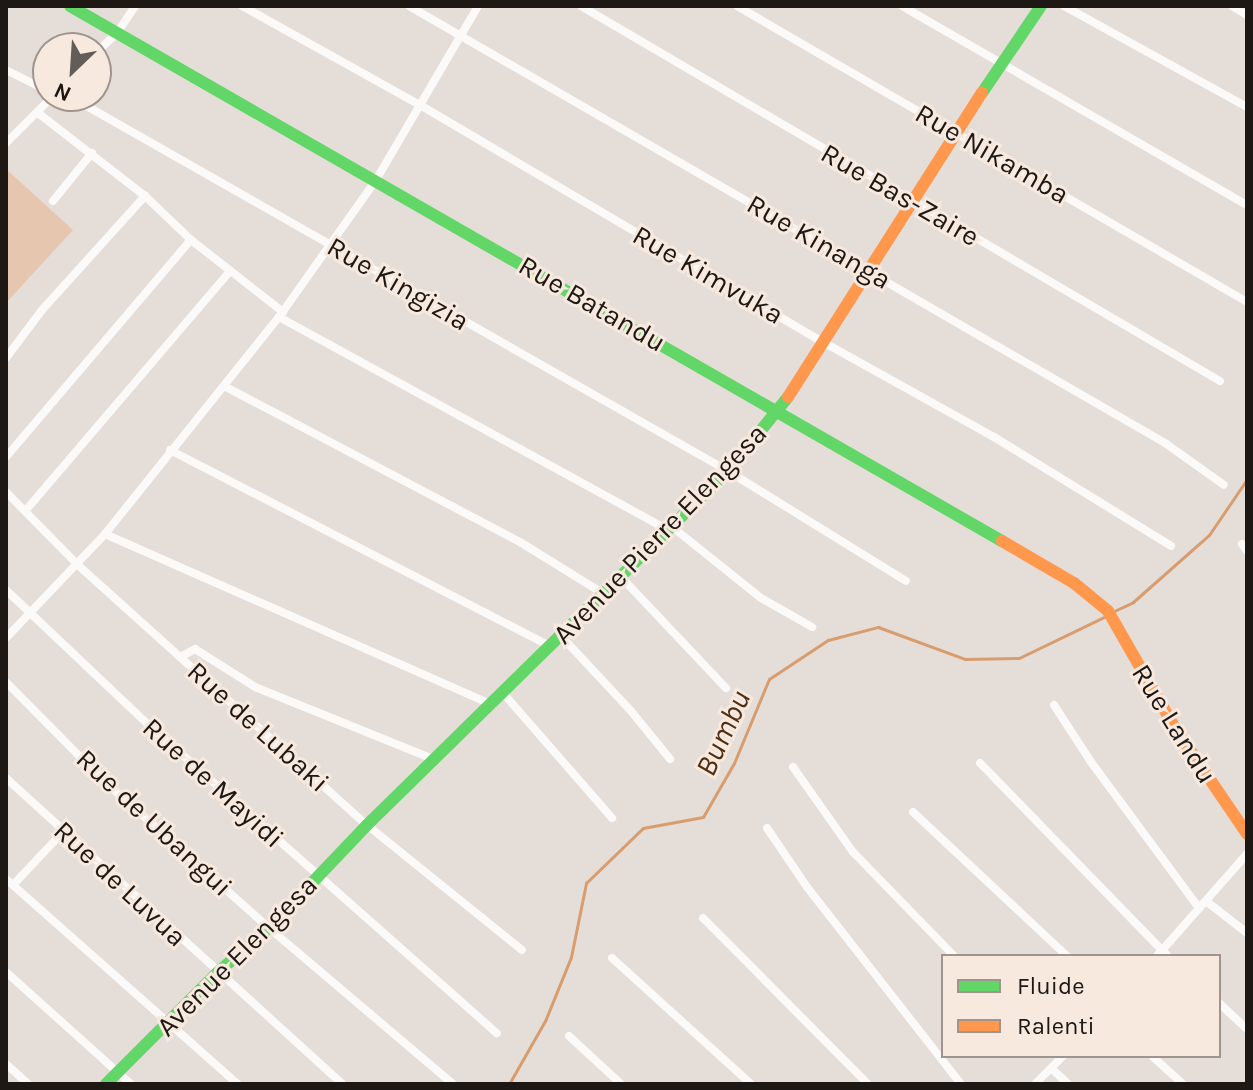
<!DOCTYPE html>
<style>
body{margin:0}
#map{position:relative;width:1253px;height:1090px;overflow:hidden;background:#e5ddd8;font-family:Karla,sans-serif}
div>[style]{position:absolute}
.green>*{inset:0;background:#e7c6af}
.stream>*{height:3px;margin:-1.5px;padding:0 1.5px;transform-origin:1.5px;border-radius:1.5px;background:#d89d6f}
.street>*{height:8px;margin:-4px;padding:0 4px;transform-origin:4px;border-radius:4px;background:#fbfaf9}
.fast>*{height:12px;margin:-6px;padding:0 6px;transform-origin:6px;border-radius:6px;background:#63d668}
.slow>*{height:12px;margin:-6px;padding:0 6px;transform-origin:6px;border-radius:6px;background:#ff974d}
span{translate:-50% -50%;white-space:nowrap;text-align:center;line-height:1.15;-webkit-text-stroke:6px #f8e9df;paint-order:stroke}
.street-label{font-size:28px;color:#1d1814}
.water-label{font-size:30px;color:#502e14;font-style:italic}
.frame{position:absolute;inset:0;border:8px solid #1d1814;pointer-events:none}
.legend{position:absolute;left:941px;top:954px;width:280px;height:104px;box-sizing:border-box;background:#f8e9df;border:2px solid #a0958e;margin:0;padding:10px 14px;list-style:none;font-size:24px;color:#1d1814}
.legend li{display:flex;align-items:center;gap:16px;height:40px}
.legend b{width:40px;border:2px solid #a0958e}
.north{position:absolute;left:32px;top:32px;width:80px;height:80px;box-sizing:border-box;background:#f8e9df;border:2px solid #a0958e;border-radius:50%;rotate:205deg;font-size:22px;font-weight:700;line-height:32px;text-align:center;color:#1d1814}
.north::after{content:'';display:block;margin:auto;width:28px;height:36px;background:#635d59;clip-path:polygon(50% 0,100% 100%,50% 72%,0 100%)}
</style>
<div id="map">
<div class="green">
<div style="clip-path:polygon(6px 169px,73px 230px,6px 303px)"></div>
</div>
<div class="stream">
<div style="left:1112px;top:612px;width:23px;rotate:-25deg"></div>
<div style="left:1133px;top:602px;width:101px;rotate:-41.4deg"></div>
<div style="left:1209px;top:535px;width:68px;rotate:-55.8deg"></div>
<div style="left:509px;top:1084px;width:73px;rotate:-60.3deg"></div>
<div style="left:545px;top:1021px;width:69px;rotate:-67.9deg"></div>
<div style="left:571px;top:957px;width:76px;rotate:-78.5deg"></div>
<div style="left:586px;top:883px;width:79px;rotate:-44deg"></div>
<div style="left:643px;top:828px;width:61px;rotate:-10.4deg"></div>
<div style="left:703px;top:817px;width:62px;rotate:-60.1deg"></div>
<div style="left:734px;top:763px;width:91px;rotate:-67.4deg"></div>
<div style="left:769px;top:679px;width:71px;rotate:-33.5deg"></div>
<div style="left:828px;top:640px;width:52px;rotate:-14.6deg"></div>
<div style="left:878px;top:627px;width:93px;rotate:20.2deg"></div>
<div style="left:965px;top:659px;width:54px;rotate:-1.1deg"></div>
<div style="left:1019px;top:658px;width:97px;rotate:-25.8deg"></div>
</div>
<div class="street">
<div style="left:242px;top:6px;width:204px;rotate:29.1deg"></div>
<div style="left:420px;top:105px;width:468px;rotate:30.5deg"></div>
<div style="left:823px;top:342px;width:196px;rotate:29.1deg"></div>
<div style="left:994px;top:437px;width:208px;rotate:31.6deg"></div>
<div style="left:409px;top:6px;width:873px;rotate:30.03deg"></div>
<div style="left:1165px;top:443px;width:72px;rotate:35.4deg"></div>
<div style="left:581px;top:6px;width:741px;rotate:30.41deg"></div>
<div style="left:737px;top:6px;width:590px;rotate:30.13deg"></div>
<div style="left:902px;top:6px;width:398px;rotate:30deg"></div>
<div style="left:1064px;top:6px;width:209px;rotate:28.9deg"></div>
<div style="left:1232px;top:6px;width:17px;rotate:31deg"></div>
<div style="left:96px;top:53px;width:29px;rotate:-44deg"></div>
<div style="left:117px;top:33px;width:32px;rotate:-56deg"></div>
<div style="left:6px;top:70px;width:47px;rotate:26.6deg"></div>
<div style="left:69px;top:96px;width:758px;rotate:29.64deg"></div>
<div style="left:728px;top:471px;width:209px;rotate:31.7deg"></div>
<div style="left:38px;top:113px;width:135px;rotate:37.8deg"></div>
<div style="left:145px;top:196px;width:64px;rotate:43.7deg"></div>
<div style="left:191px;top:240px;width:117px;rotate:38deg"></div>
<div style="left:6px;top:143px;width:66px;rotate:-45deg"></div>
<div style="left:53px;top:201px;width:62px;rotate:-50.9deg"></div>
<div style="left:279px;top:317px;width:443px;rotate:28.7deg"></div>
<div style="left:6px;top:358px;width:60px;rotate:-53.1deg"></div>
<div style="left:42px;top:310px;width:154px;rotate:-47.9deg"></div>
<div style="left:224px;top:386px;width:335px;rotate:27.8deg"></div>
<div style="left:520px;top:542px;width:99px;rotate:31.8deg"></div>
<div style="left:170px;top:450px;width:428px;rotate:27.3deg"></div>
<div style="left:6px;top:457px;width:285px;rotate:-49.6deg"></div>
<div style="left:6px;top:492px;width:104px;rotate:45.4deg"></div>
<div style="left:79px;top:566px;width:387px;rotate:42deg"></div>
<div style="left:367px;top:825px;width:199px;rotate:38.9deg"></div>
<div style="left:26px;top:510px;width:314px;rotate:-49.5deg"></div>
<div style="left:671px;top:526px;width:115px;rotate:38.7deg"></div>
<div style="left:761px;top:598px;width:59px;rotate:29.6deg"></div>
<div style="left:105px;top:534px;width:421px;rotate:23.8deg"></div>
<div style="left:1242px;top:544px;width:9px;rotate:54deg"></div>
<div style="left:621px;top:577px;width:153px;rotate:46.6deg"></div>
<div style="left:6px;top:590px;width:202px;rotate:43.4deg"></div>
<div style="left:153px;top:729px;width:459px;rotate:41.5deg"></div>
<div style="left:561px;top:636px;width:103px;rotate:47deg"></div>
<div style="left:631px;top:711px;width:62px;rotate:50.9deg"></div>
<div style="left:6px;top:638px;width:144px;rotate:-46.4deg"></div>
<div style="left:105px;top:534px;width:278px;rotate:-51.3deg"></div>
<div style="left:279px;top:317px;width:168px;rotate:-54.7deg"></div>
<div style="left:376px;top:180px;width:202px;rotate:-59.6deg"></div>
<div style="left:180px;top:657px;width:17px;rotate:-28deg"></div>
<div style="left:195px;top:649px;width:71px;rotate:32.3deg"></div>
<div style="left:255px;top:687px;width:192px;rotate:22deg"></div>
<div style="left:6px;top:682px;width:139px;rotate:45.3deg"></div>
<div style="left:104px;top:781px;width:221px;rotate:41.7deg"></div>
<div style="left:269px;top:928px;width:241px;rotate:40.3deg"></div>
<div style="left:503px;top:693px;width:166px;rotate:48.9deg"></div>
<div style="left:1054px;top:705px;width:68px;rotate:57deg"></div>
<div style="left:1091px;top:762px;width:182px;rotate:53.5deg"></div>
<div style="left:980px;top:763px;width:269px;rotate:45.8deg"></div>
<div style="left:793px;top:767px;width:104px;rotate:54.8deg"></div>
<div style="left:853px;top:852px;width:145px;rotate:45.8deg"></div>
<div style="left:6px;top:778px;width:454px;rotate:42.3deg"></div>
<div style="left:913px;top:812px;width:211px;rotate:43.1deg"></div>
<div style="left:767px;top:828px;width:71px;rotate:55.9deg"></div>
<div style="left:807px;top:887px;width:250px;rotate:52deg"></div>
<div style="left:6px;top:879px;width:310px;rotate:41.5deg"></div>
<div style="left:13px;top:885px;width:73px;rotate:-46.7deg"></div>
<div style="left:1206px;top:901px;width:52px;rotate:38deg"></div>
<div style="left:703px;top:918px;width:234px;rotate:45.2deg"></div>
<div style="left:1157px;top:956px;width:136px;rotate:-48.6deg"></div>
<div style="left:612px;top:958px;width:188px;rotate:42.2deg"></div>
<div style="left:6px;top:972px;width:168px;rotate:41.9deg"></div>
<div style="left:1219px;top:1003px;width:38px;rotate:43deg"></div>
<div style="left:569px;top:1036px;width:71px;rotate:42.7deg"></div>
<div style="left:1152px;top:1056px;width:42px;rotate:42.1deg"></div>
<div style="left:6px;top:1064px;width:30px;rotate:42deg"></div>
<div style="left:1052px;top:1069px;width:22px;rotate:43deg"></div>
<div style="left:1035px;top:1084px;width:40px;rotate:-45deg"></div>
</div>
<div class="fast">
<div style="left:70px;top:6px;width:1075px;rotate:29.86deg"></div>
<div style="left:982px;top:93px;width:105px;rotate:-55.9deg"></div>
<div style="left:106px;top:1084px;width:157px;rotate:-45deg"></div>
<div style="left:217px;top:973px;width:69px;rotate:-40.9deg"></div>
<div style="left:269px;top:928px;width:142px;rotate:-46.4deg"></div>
<div style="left:367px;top:825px;width:506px;rotate:-44.44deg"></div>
<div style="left:728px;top:471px;width:95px;rotate:-51deg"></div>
</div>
<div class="slow">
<div style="left:788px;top:397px;width:361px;rotate:-57.5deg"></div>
<div style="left:1002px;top:541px;width:83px;rotate:30.3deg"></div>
<div style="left:1074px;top:583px;width:44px;rotate:39.5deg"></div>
<div style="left:1108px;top:611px;width:135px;rotate:60.2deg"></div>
<div style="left:1175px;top:728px;width:128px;rotate:55.8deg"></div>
</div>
<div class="street-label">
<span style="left:992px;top:154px;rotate:30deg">Rue Nikamba</span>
<span style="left:900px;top:195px;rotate:30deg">Rue Bas-Zaire</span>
<span style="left:819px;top:242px;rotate:30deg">Rue Kinanga</span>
<span style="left:708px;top:275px;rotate:30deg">Rue Kimvuka</span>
<span style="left:398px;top:284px;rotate:30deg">Rue Kingizia</span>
<span style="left:592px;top:304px;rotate:30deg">Rue Batandu</span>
<span style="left:660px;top:534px;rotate:-46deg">Avenue Pierre Elengesa</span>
<span style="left:1174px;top:724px;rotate:58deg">Rue Landu</span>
<span style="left:258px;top:727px;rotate:42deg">Rue de Lubaki</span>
<span style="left:213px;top:783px;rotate:42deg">Rue de Mayidi</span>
<span style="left:154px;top:823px;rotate:43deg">Rue de Ubangui</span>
<span style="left:120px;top:884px;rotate:43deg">Rue de Luvua</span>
<span style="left:237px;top:956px;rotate:-45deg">Avenue Elengesa</span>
</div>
<div class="water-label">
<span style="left:723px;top:733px;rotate:-65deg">Bumbu</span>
</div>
<div class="frame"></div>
<ul class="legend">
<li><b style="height:10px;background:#63d668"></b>Fluide</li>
<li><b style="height:10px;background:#ff974d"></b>Ralenti</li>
</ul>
<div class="north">N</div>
</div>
